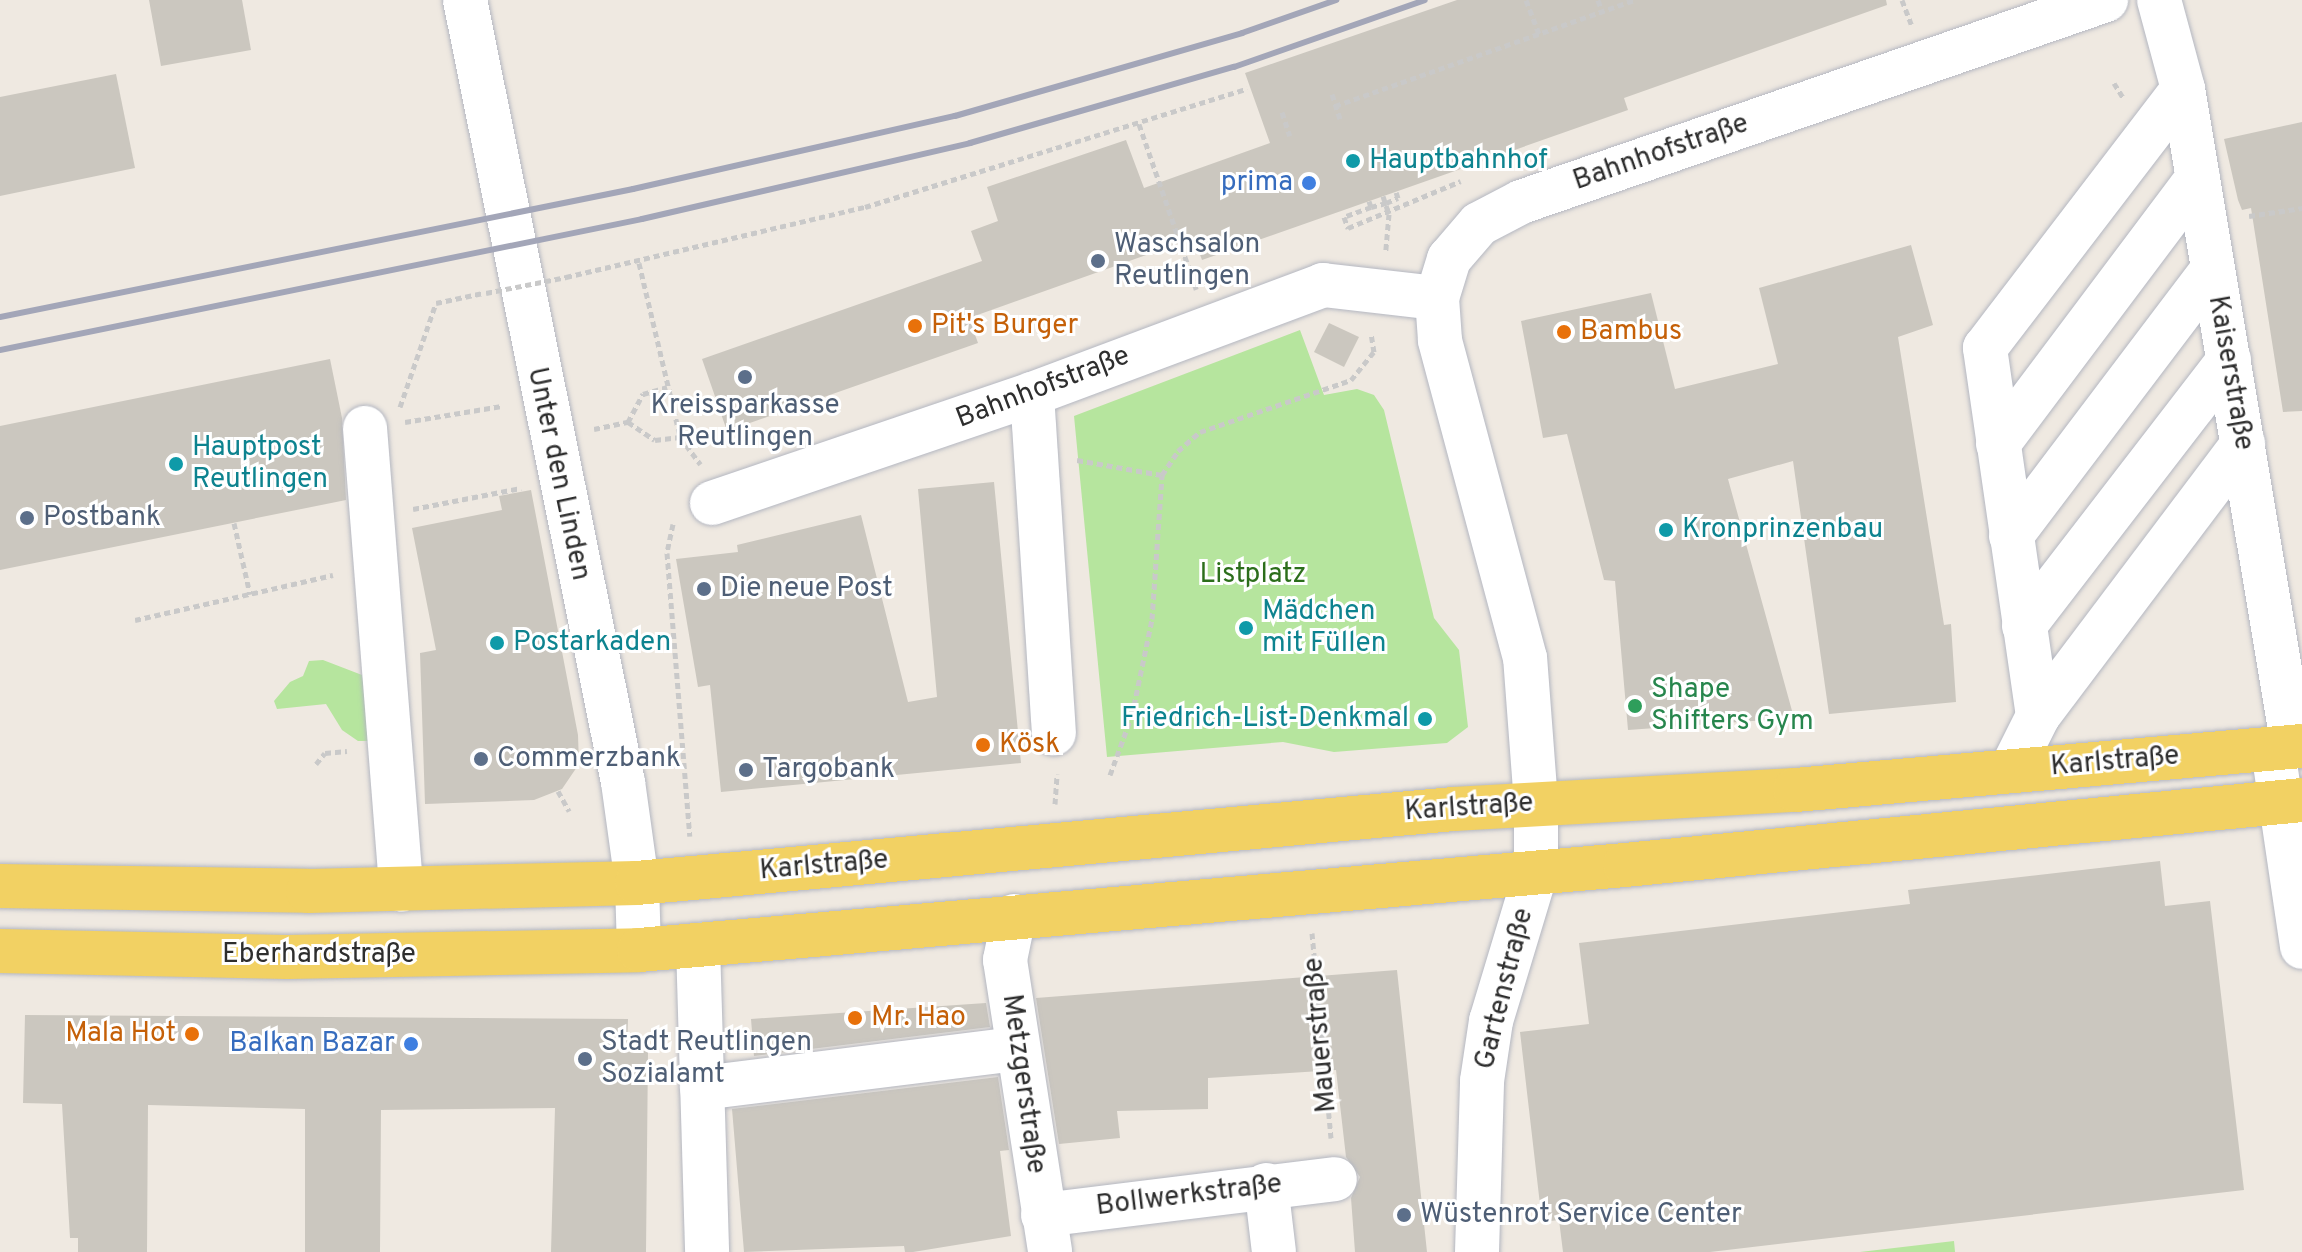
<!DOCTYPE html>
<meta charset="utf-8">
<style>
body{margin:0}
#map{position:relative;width:2302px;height:1252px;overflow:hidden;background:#efe9e1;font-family:Overpass,sans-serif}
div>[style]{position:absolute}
.green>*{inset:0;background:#b6e59e}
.building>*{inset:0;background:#cbc7bf}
.path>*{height:5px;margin-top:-2.5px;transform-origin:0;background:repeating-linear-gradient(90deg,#c9c9c9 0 6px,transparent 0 10px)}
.roads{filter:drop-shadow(0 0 2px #b4b7c1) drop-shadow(0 0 2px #b4b7c1)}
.minor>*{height:44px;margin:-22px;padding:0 22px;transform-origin:22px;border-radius:22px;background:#fff}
.major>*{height:44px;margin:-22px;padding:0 22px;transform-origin:22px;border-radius:22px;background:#f2d163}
.rail>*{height:6px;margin:-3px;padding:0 3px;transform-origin:3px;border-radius:3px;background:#a3a6b8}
.path-bridge>*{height:5px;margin-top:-2.5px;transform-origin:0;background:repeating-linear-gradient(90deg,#c9c9c9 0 6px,transparent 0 10px)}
.dots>*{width:22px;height:22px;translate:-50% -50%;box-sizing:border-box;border:4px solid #fff;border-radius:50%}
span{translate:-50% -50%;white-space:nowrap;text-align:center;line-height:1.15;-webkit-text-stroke:6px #fff;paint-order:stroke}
.street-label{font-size:28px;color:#2e2e2e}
.culture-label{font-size:28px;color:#0d838f}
.left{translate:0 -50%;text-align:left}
.right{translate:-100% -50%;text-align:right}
.shop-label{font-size:28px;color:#366cbe}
.service-label{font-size:28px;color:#4e5e75}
.food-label{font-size:28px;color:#c56008}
.park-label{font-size:28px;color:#2c6e1b}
.leisure-label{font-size:28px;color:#27864d}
</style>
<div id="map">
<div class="green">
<div style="clip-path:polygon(1300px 330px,1324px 395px,1357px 389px,1374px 395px,1384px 410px,1434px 618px,1459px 650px,1468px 727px,1447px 743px,1334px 752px,1283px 742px,1107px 757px,1074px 416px)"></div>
<div style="clip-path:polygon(323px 660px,362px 675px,376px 741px,358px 741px,342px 730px,326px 704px,277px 709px,274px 701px,290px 682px,303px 676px,309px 661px)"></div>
<div style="clip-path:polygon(1954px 1241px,1955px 1252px,1860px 1252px)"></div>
</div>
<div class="building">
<div style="clip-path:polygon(149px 0,242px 0,251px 50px,161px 66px)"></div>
<div style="clip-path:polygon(1457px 0,1886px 0,1887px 5px,1624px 98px,1628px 110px,1202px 260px,1194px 238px,969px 318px,978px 343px,727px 431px,702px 359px,982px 261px,971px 231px,998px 221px,987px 187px,1126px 140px,1144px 188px,1270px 143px,1245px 73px)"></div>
<div style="clip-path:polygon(116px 74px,135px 168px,0 196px,0 97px)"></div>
<div style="clip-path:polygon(2302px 122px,2302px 411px,2283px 412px,2251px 208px,2242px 210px,2238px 200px,2224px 139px)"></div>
<div style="clip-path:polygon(1911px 245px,1933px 325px,1898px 337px,1944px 625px,1951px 624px,1956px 702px,1829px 714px,1793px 461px,1728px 479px,1794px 718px,1628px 730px,1615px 581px,1604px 580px,1567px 434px,1543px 438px,1521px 321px,1651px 293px,1675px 389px,1778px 364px,1759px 288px)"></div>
<div style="clip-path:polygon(1329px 323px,1359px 337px,1344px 367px,1314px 352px)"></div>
<div style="clip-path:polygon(330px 359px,342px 418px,346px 500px,0 570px,0 426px)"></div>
<div style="clip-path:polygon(994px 482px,1021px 763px,721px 792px,710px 685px,698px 687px,676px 559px,738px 552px,737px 545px,861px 515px,908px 702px,937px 697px,918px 489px)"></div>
<div style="clip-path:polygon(531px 490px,578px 735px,579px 764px,562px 789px,534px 800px,425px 804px,420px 653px,436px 650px,412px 528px,502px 510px,499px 496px)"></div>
<div style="clip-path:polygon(2160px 861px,2165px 906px,2210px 901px,2244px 1190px,1710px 1252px,1563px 1252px,1559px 1220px,1542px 1222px,1520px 1032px,1589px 1024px,1579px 943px,1910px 904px,1908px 890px)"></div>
<div style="clip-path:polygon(1397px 970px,1427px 1252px,1355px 1252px,1351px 1198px,1360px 1177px,1346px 1157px,1336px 1070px,1208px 1078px,1208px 1109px,1117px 1111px,1120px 1138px,1059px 1144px,1036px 998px)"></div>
<div style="clip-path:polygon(986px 1003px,990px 1027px,754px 1056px,751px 1019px)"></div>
<div style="clip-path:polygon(25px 1015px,628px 1019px,627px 1051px,648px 1051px,646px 1252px,551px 1252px,555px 1108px,381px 1110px,380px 1252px,305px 1252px,305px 1109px,148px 1105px,147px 1252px,78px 1252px,78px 1238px,70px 1238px,62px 1104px,23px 1103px)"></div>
<div style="clip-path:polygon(998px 1077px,1009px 1150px,1000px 1151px,1011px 1236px,913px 1252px,905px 1252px,904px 1246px,744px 1252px,732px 1109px)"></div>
</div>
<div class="path">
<div style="left:1526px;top:0;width:36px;rotate:69deg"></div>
<div style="left:1598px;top:0;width:12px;rotate:70deg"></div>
<div style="left:1902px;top:0;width:26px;rotate:69deg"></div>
<div style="left:2114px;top:83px;width:19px;rotate:58deg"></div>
<div style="left:1332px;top:94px;width:26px;rotate:72deg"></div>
<div style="left:1335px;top:106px;width:317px;rotate:-19.5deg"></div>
<div style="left:1282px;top:112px;width:25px;rotate:72deg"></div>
<div style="left:1139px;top:124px;width:175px;rotate:70.9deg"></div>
<div style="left:1383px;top:196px;width:19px;rotate:72deg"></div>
<div style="left:1389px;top:214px;width:37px;rotate:95deg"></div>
<div style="left:1369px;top:201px;width:6px;rotate:72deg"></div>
<div style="left:1371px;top:207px;width:16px;rotate:-15deg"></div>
<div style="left:1386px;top:203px;width:13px;rotate:-23deg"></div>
<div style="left:1398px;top:198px;width:6px;rotate:-108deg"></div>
<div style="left:1371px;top:207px;width:29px;rotate:160deg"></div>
<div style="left:1344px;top:217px;width:12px;rotate:70deg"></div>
<div style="left:1348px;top:228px;width:122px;rotate:-22.6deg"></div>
<div style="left:2249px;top:216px;width:54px;rotate:-8.6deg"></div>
<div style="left:639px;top:263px;width:179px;rotate:76.7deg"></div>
<div style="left:680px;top:437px;width:34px;rotate:53deg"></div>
<div style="left:566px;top:277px;width:307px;rotate:-13.2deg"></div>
<div style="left:865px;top:207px;width:400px;rotate:-17.2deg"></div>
<div style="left:400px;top:407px;width:110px;rotate:-70.9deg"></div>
<div style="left:436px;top:303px;width:48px;rotate:-12deg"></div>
<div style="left:405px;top:422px;width:98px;rotate:-9.4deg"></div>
<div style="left:628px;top:422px;width:32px;rotate:34deg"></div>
<div style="left:655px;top:440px;width:25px;rotate:-7deg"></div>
<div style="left:594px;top:429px;width:35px;rotate:-12deg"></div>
<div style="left:628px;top:422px;width:32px;rotate:-62deg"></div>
<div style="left:643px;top:394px;width:25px;rotate:-16deg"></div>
<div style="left:1077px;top:460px;width:86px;rotate:10deg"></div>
<div style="left:413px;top:509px;width:110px;rotate:-11deg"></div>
<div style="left:234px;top:523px;width:73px;rotate:77.3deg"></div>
<div style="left:673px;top:524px;width:30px;rotate:102deg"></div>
<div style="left:667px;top:553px;width:284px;rotate:85.4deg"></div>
<div style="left:135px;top:620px;width:203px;rotate:-12.8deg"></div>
<div style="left:316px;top:764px;width:14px;rotate:-51deg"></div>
<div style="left:325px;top:753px;width:22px;rotate:-5deg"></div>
<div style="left:1110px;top:775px;width:64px;rotate:-69.9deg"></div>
<div style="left:1132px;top:715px;width:98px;rotate:-78.2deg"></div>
<div style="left:1152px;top:619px;width:144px;rotate:-86deg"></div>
<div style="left:1162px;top:475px;width:29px;rotate:-56deg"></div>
<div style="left:1178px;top:451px;width:29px;rotate:-41deg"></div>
<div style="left:1200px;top:432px;width:160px;rotate:-19deg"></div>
<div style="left:1351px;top:380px;width:36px;rotate:-51deg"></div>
<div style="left:1374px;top:352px;width:18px;rotate:-99deg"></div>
<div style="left:558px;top:791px;width:23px;rotate:61deg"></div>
<div style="left:1055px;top:804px;width:30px;rotate:-86deg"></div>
<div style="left:1312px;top:933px;width:206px;rotate:84.7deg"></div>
</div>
<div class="roads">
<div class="minor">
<div style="left:465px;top:0;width:798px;rotate:78.58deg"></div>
<div style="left:623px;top:782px;width:102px;rotate:82.1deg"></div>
<div style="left:637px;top:883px;width:67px;rotate:88.3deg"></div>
<div style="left:2159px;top:0;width:92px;rotate:74.9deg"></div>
<div style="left:2183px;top:89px;width:667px;rotate:80.51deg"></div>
<div style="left:1032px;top:394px;width:340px;rotate:86.3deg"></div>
<div style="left:365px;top:428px;width:463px;rotate:85.5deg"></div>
<div style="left:1998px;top:444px;width:333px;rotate:-53.1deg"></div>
<div style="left:712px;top:503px;width:338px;rotate:-18.8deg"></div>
<div style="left:1032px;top:394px;width:311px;rotate:-20.5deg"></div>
<div style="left:1323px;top:285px;width:115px;rotate:6.5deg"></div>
<div style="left:2011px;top:536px;width:333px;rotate:-52.9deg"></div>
<div style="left:2024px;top:626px;width:336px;rotate:-52.4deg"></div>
<div style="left:2038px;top:716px;width:372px;rotate:-98.2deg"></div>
<div style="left:1985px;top:348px;width:326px;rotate:-52.6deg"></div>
<div style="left:2273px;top:750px;width:199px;rotate:81.6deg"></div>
<div style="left:2011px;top:770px;width:60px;rotate:-63.4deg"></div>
<div style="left:2038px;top:716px;width:341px;rotate:-53deg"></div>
<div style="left:1014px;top:916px;width:45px;rotate:101.6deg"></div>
<div style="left:1005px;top:960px;width:295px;rotate:81.2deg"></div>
<div style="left:698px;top:945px;width:307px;rotate:88.3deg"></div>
<div style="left:702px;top:1088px;width:317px;rotate:-7.1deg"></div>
<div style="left:1266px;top:1185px;width:67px;rotate:83.2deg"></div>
<div style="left:1043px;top:1215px;width:294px;rotate:-7deg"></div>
<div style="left:1477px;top:1252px;width:171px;rotate:-88.3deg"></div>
<div style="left:1482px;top:1081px;width:61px;rotate:-81.5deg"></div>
<div style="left:1491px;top:1021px;width:156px;rotate:-73.2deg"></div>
<div style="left:1536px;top:872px;width:69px;rotate:-90deg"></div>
<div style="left:1536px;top:803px;width:145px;rotate:-94.3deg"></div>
<div style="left:1525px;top:658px;width:329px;rotate:-105deg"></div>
<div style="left:1440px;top:340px;width:42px;rotate:-94.1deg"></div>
<div style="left:1437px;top:298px;width:41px;rotate:-72.9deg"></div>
<div style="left:1449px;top:259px;width:46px;rotate:-49.4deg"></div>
<div style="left:1479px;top:224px;width:47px;rotate:-27.6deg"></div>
<div style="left:1521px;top:202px;width:619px;rotate:-19.05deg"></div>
</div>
<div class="major">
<div style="left:0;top:886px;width:308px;rotate:0.9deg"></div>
<div style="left:308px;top:891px;width:329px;rotate:-1.4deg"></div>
<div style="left:637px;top:883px;width:819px;rotate:-5.18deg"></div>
<div style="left:1453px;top:809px;width:343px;rotate:-3.2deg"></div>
<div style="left:1795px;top:790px;width:509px;rotate:-4.96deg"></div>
<div style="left:0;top:951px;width:287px;rotate:1.2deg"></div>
<div style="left:287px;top:957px;width:352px;rotate:-1.1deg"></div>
<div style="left:639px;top:950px;width:990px;rotate:-4.93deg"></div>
<div style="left:1625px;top:865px;width:680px;rotate:-5.48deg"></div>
</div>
</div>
<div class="rail">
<div style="left:0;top:317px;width:646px;rotate:-11.43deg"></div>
<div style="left:633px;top:189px;width:330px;rotate:-12.8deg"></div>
<div style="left:955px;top:116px;width:299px;rotate:-16.1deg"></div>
<div style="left:1242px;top:33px;width:100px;rotate:-19.3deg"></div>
<div style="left:0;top:350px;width:655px;rotate:-11.53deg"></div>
<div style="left:642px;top:219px;width:337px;rotate:-13deg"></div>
<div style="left:970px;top:143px;width:275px;rotate:-16.1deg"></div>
<div style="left:1234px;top:67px;width:202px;rotate:-19.3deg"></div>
</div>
<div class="path-bridge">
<div style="left:486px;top:293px;width:82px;rotate:-11.3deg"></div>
</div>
<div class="dots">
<div style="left:1353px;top:161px;background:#0f9aa8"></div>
<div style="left:1309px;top:183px;background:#3f7fe0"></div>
<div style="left:1098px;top:261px;background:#5c6f8a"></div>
<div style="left:915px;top:326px;background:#e8710a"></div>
<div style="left:1564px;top:332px;background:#e8710a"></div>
<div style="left:745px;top:377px;background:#5c6f8a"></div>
<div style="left:176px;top:464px;background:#0f9aa8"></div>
<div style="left:27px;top:518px;background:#5c6f8a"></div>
<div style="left:1666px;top:530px;background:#0f9aa8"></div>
<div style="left:704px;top:589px;background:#5c6f8a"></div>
<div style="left:1246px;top:628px;background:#0f9aa8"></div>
<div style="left:497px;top:643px;background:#0f9aa8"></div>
<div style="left:1635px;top:706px;background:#2e9e5b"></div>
<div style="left:1425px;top:719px;background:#0f9aa8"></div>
<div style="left:983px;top:745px;background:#e8710a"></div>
<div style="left:481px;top:759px;background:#5c6f8a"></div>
<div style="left:746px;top:770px;background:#5c6f8a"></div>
<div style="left:855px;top:1018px;background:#e8710a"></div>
<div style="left:192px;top:1034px;background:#e8710a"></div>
<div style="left:411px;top:1044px;background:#3f7fe0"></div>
<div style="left:585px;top:1059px;background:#5c6f8a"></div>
<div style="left:1404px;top:1215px;background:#5c6f8a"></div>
</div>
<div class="street-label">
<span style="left:1661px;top:153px;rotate:-19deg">Bahnhofstraße</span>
<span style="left:2230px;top:373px;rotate:80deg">Kaiserstraße</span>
<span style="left:1043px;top:388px;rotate:-21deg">Bahnhofstraße</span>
<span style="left:558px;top:474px;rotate:78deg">Unter den Linden</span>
<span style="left:2115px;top:762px;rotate:-5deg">Karlstraße</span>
<span style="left:1469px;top:808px;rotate:-4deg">Karlstraße</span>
<span style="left:824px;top:866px;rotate:-5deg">Karlstraße</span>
<span style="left:319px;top:955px">Eberhardstraße</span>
<span style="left:1505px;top:989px;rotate:-76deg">Gartenstraße</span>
<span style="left:1321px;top:1035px;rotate:-95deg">Mauerstraße</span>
<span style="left:1023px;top:1084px;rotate:82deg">Metzgerstraße</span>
<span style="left:1189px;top:1196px;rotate:-7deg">Bollwerkstraße</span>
</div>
<div class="culture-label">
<span class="left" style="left:1369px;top:161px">Hauptbahnhof</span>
<span class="left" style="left:192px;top:464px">Hauptpost<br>Reutlingen</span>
<span class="left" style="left:1682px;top:530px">Kronprinzenbau</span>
<span class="left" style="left:1262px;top:628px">Mädchen<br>mit Füllen</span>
<span class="left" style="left:513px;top:643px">Postarkaden</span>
<span class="right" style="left:1409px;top:719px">Friedrich-List-Denkmal</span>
</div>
<div class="shop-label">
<span class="right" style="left:1293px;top:183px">prima</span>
<span class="right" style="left:395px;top:1044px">Balkan Bazar</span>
</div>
<div class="service-label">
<span class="left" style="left:1114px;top:261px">Waschsalon<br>Reutlingen</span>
<span style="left:745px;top:422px">Kreissparkasse<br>Reutlingen</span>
<span class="left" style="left:43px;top:518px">Postbank</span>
<span class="left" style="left:720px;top:589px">Die neue Post</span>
<span class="left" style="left:497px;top:759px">Commerzbank</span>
<span class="left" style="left:762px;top:770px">Targobank</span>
<span class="left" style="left:601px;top:1059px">Stadt Reutlingen<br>Sozialamt</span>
<span class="left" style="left:1420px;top:1215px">Wüstenrot Service Center</span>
</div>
<div class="food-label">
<span class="left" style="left:931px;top:326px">Pit's Burger</span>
<span class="left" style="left:1580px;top:332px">Bambus</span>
<span class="left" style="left:999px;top:745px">Kösk</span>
<span class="left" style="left:871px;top:1018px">Mr. Hao</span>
<span class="right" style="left:176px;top:1034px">Mala Hot</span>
</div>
<div class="park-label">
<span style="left:1253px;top:575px">Listplatz</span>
</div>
<div class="leisure-label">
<span class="left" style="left:1651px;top:706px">Shape<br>Shifters Gym</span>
</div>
</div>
